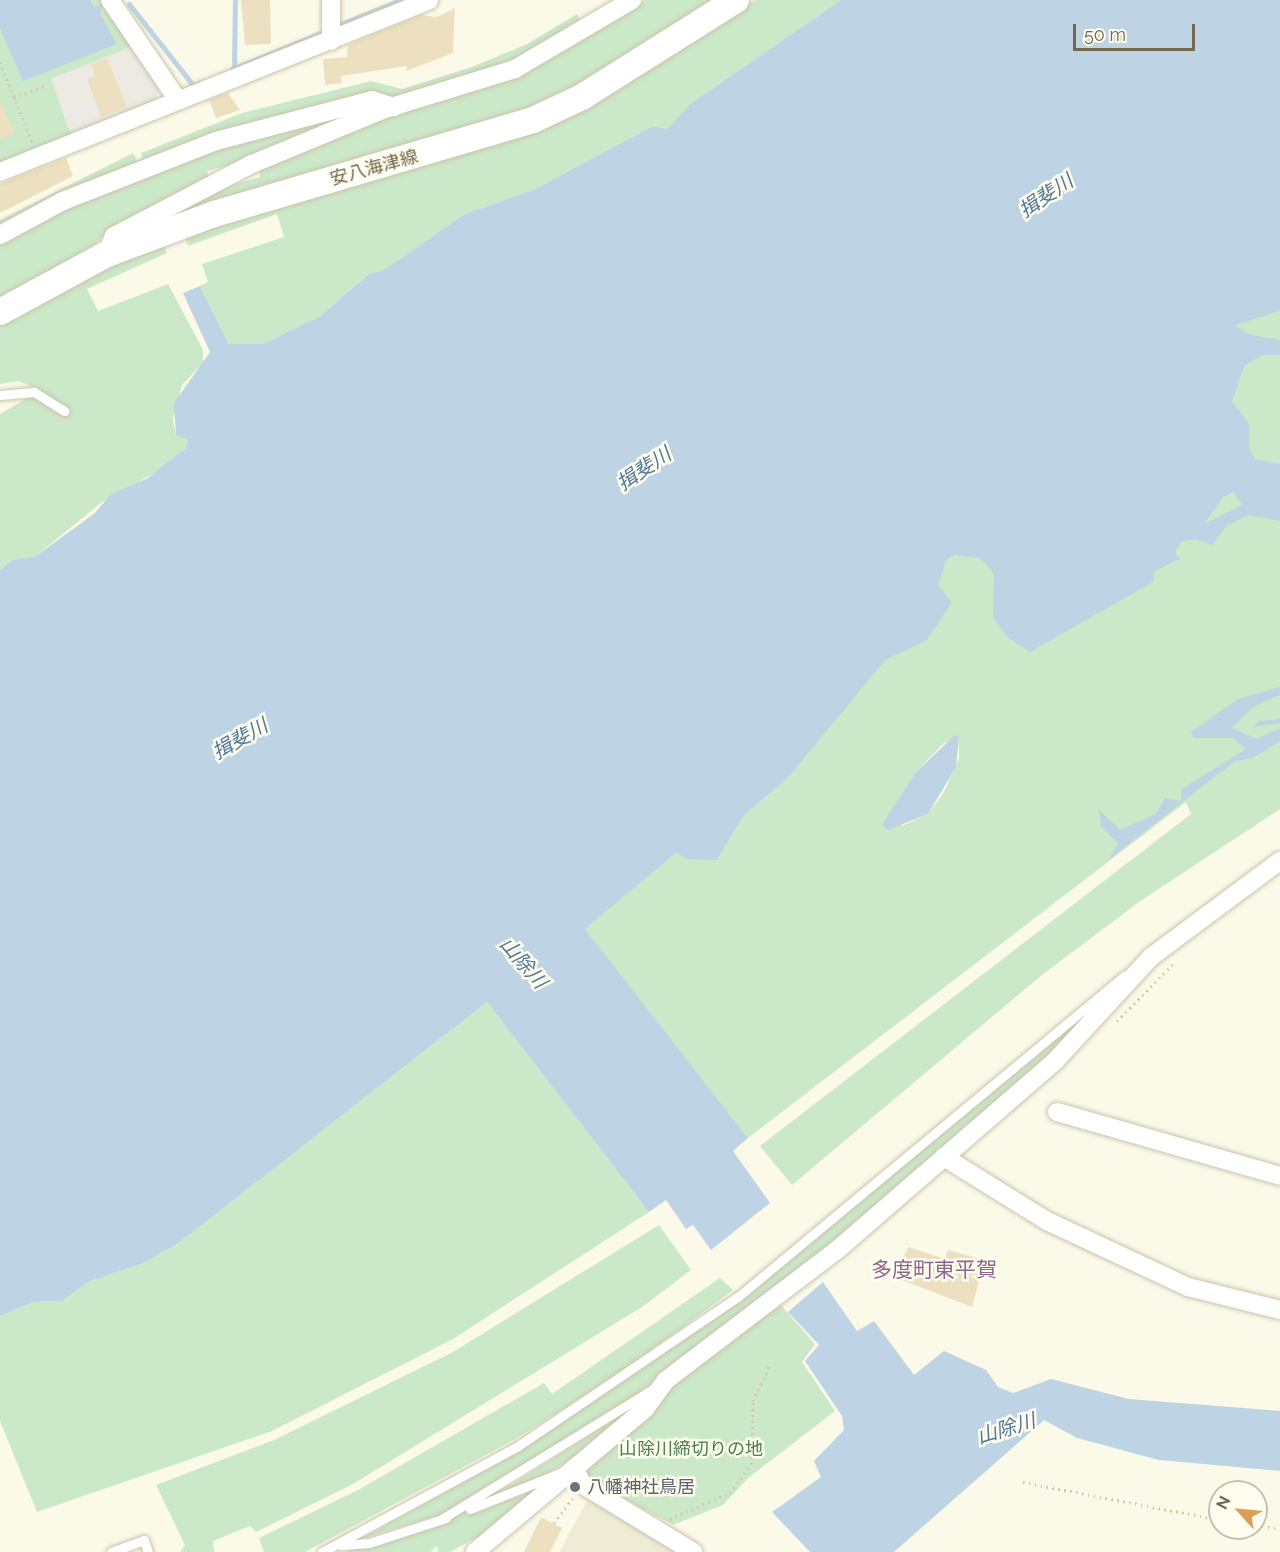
<!DOCTYPE html>
<meta charset="utf-8">
<style>
body{margin:0}
#map{position:relative;width:1280px;height:1552px;overflow:hidden;background:#fbfae9;font-family:Raleway,"Noto Sans JP",sans-serif}
div>[style]{position:absolute}
.residential>*{inset:0;background:#efecd5}
.industrial>*{inset:0;background:#eceae2}
.green>*{inset:0;background:#cbe8c8}
.water>*{inset:0;background:#bed3e4}
.stream>*{height:5px;margin:-2.5px;padding:0 2.5px;transform-origin:2.5px;border-radius:2.5px;background:#bed3e4}
.building>*{inset:0;background:#ede0c0}
.path>*{height:3px;margin-top:-1.5px;transform-origin:0;background:repeating-linear-gradient(90deg,#d4c6a5 0 1.5px,transparent 0 6px)}
.roads{filter:drop-shadow(0 0 2px #cac3ac) drop-shadow(0 0 2px #cac3ac)}
.service>*{height:9px;margin:-4.5px;padding:0 4.5px;transform-origin:4.5px;border-radius:4.5px;background:#fff}
.minor>*{height:18px;margin:-9px;padding:0 9px;transform-origin:9px;border-radius:9px;background:#fff}
.secondary>*{height:26px;margin:-13px;padding:0 13px;transform-origin:13px;border-radius:13px;background:#fff}
.dots>*{width:16px;height:16px;translate:-50% -50%;box-sizing:border-box;border:3px solid #fefdef;border-radius:50%}
span{translate:-50% -50%;white-space:nowrap;text-align:center;line-height:1.15;-webkit-text-stroke:5px #fefdef;paint-order:stroke}
.street-label{font-size:18px;color:#74684e}
.park-label{font-size:18px;color:#4a7f4b}
.worship-label{font-size:18px;color:#5b616d}
.left{translate:0 -50%;text-align:left}
.water-label{font-size:20px;color:#53789a;font-style:italic}
.quarter-label{font-size:21px;color:#8f6690}
.north{position:absolute;left:1208px;top:1480px;width:60px;height:60px;box-sizing:border-box;background:#fefdef;border:2px solid #c7c1af;border-radius:50%;rotate:297deg;font-size:16px;font-weight:700;line-height:24px;text-align:center;color:#74684e}
.north::after{content:'';display:block;margin:auto;width:21px;height:27px;background:#dc9e57;clip-path:polygon(50% 0,100% 100%,50% 72%,0 100%)}
.scale{position:absolute;left:1073px;top:24px;width:122px;height:27px;box-sizing:border-box;border:3px solid #74684e;border-top:0;padding-left:8px;font-size:18px;line-height:21px;white-space:nowrap;color:#74684e;-webkit-text-stroke:4px #fefdef;paint-order:stroke}
</style>
<div id="map">
<div class="residential">
<div style="clip-path:polygon(591px 1494px,680px 1552px,559px 1552px)"></div>
</div>
<div class="industrial">
<div style="clip-path:polygon(133px 46px,161px 88px,155px 100px,71px 135px,51px 79px)"></div>
</div>
<div class="green">
<div style="clip-path:polygon(0 0,105px 0,133px 46px,51px 79px,71px 135px,0 165px)"></div>
<div style="clip-path:polygon(645px 0,721px 0,578px 88px,519px 114px,147px 230px,209px 192px,260px 177px,260px 168px,381px 115px,548px 58px)"></div>
<div style="clip-path:polygon(755px 0,841px 0,690px 104px,667px 129px,653px 126px,533px 190px,465px 214px,384px 270px,369px 274px,320px 316px,263px 344px,229px 344px,200px 286px,208px 282px,202px 264px,284px 237px,277px 214px,188px 246px,183px 232px,648px 67px)"></div>
<div style="clip-path:polygon(577px 14px,583px 26px,516px 62px,398px 100px,219px 136px,0 230px,0 220px,133px 153px,137px 161px,143px 159px,141px 153px,242px 113px,371px 81px,402px 89px,472px 67px,527px 44px)"></div>
<div style="clip-path:polygon(375px 107px,265px 155px,207px 171px,209px 180px,108px 231px,81px 258px,0 303px,0 242px,65px 207px,214px 148px)"></div>
<div style="clip-path:polygon(162px 241px,167px 253px,87px 289px,98px 311px,168px 284px,203px 350px,203px 363px,182px 385px,173px 419px,176px 435px,188px 440px,186px 448px,162px 469px,102px 502px,36px 556px,12px 560px,0 570px,0 414px,41px 390px,18px 381px,0 384px,0 324px,62px 285px)"></div>
<div style="clip-path:polygon(evenodd,1280px 289px,1280px 809px,1139px 902px,1043px 974px,792px 1185px,760px 1146px,1191px 814px,1186px 802px,748px 1138px,584px 929px,676px 853px,717px 860px,744px 815px,788px 778px,842px 712px,919px 574px,1280px 289px,959px 738px,959px 758px,944px 792px,928px 814px,902px 826px,897px 802px,915px 773px,944px 743px,959px 738px)"></div>
<div style="clip-path:polygon(1115px 986px,1060px 1052px,748px 1315px,629px 1400px,443px 1514px,363px 1538px,518px 1451px,740px 1301px)"></div>
<div style="clip-path:polygon(487px 1002px,649px 1212px,453px 1339px,272px 1431px,37px 1512px,0 1421px,0 1316px,33px 1302px,62px 1301px,88px 1282px,144px 1263px,180px 1242px)"></div>
<div style="clip-path:polygon(659px 1225px,691px 1270px,642px 1307px,353px 1484px,256px 1532px,250px 1526px,213px 1541px,214px 1552px,180px 1552px,185px 1545px,156px 1485px,274px 1440px,453px 1352px)"></div>
<div style="clip-path:polygon(720px 1278px,733px 1290px,623px 1371px,517px 1438px,305px 1552px,264px 1552px,259px 1538px,358px 1490px,544px 1383px,552px 1394px)"></div>
<div style="clip-path:polygon(780px 1304px,815px 1344px,802px 1362px,835px 1411px,748px 1478px,723px 1505px,673px 1525px,582px 1476px,581px 1470px,633px 1415px)"></div>
<div style="clip-path:polygon(648px 1398px,594px 1445px,541px 1477px,491px 1498px)"></div>
<div style="clip-path:polygon(546px 1484px,480px 1543px,477px 1537px,450px 1552px,439px 1552px,436px 1546px,431px 1552px,345px 1552px)"></div>
</div>
<div class="water">
<div style="clip-path:polygon(0 0,90px 0,94px 8px,103px 3px,100px 13px,117px 44px,23px 81px,0 28px)"></div>
<div style="clip-path:polygon(evenodd,841px 0,1280px 0,1280px 311px,1235px 325px,1247px 334px,1280px 340px,1280px 355px,1262px 355px,1244px 366px,1232px 401px,1249px 424px,1249px 447px,1255px 459px,1280px 464px,1280px 521px,1249px 515px,1226px 526px,1212px 545px,1195px 539px,1181px 542px,1175px 552px,1180px 559px,1154px 571px,1153px 582px,1030px 652px,1007px 637px,993px 617px,994px 575px,989px 567px,979px 558px,954px 555px,946px 560px,938px 586px,952px 602px,927px 640px,885px 660px,788px 778px,744px 815px,717px 860px,688px 859px,676px 853px,585px 929px,748px 1138px,733px 1151px,770px 1203px,711px 1250px,693px 1225px,686px 1229px,666px 1200px,649px 1212px,487px 1002px,180px 1242px,144px 1263px,88px 1282px,62px 1301px,33px 1302px,0 1316px,0 570px,12px 560px,36px 556px,95px 513px,110px 495px,148px 478px,186px 448px,188px 440px,176px 435px,174px 403px,210px 352px,183px 293px,200px 286px,229px 344px,263px 344px,320px 316px,369px 274px,384px 270px,465px 214px,533px 190px,653px 126px,667px 129px,690px 104px,841px 0,1233px 492px,1242px 505px,1204px 524px,1223px 497px,1233px 492px)"></div>
<div style="clip-path:polygon(1280px 687px,1280px 695px,1254px 706px,1232px 728px,1257px 739px,1280px 728px,1280px 741px,1253px 758px,1235px 761px,1108px 860px,1118px 843px,1101px 827px,1099px 810px,1120px 830px,1156px 814px,1165px 798px,1181px 801px,1182px 789px,1246px 749px,1233px 738px,1193px 738px,1191px 732px,1238px 699px)"></div>
<div style="clip-path:polygon(1280px 719px,1280px 723px,1252px 727px,1259px 721px)"></div>
<div style="clip-path:polygon(955px 735px,959px 738px,956px 767px,928px 814px,888px 830px,882px 825px,915px 773px)"></div>
<div style="clip-path:polygon(823px 1282px,857px 1331px,874px 1321px,914px 1375px,944px 1351px,986px 1370px,998px 1387px,1013px 1393px,1051px 1379px,1129px 1399px,1280px 1411px,1280px 1471px,1159px 1460px,1077px 1438px,1044px 1420px,894px 1552px,810px 1552px,772px 1512px,821px 1477px,814px 1461px,844px 1430px,842px 1416px,805px 1361px,819px 1345px,788px 1312px)"></div>
</div>
<div class="stream">
<div style="left:129px;top:4px;width:103px;rotate:51.7deg"></div>
<div style="left:193px;top:85px;width:6px;rotate:-18deg"></div>
<div style="left:341px;top:24px;width:64px;rotate:-22.1deg"></div>
<div style="left:234px;top:68px;width:68px;rotate:-89.2deg"></div>
<div style="left:232px;top:69px;width:98px;rotate:-22.1deg"></div>
</div>
<div class="building">
<div style="clip-path:polygon(241px 0,270px 0,271px 44px,245px 45px)"></div>
<div style="clip-path:polygon(455px 8px,453px 53px,406px 71px,407px 66px,341px 76px,342px 83px,325px 85px,323px 59px,347px 57px,348px 45px,421px 15px,437px 17px)"></div>
<div style="clip-path:polygon(107px 58px,127px 107px,101px 117px,87px 79px,95px 76px,91px 64px)"></div>
<div style="clip-path:polygon(228px 93px,240px 110px,216px 118px,209px 100px)"></div>
<div style="clip-path:polygon(0 100px,15px 133px,0 140px)"></div>
<div style="clip-path:polygon(66px 158px,73px 176px,0 213px,0 184px)"></div>
<div style="clip-path:polygon(908px 1247px,945px 1259px,948px 1250px,985px 1260px,972px 1307px,894px 1277px)"></div>
<div style="clip-path:polygon(541px 1517px,562px 1528px,550px 1552px,524px 1552px)"></div>
</div>
<div class="path">
<div style="left:0;top:62px;width:86px;rotate:68.2deg"></div>
<div style="left:14px;top:98px;width:35px;rotate:-22deg"></div>
<div style="left:1117px;top:1021px;width:83px;rotate:-45.5deg"></div>
<div style="left:1023px;top:1482px;width:201px;rotate:10.9deg"></div>
<div style="left:670px;top:1519px;width:65px;rotate:-23.4deg"></div>
<div style="left:730px;top:1493px;width:36px;rotate:-54deg"></div>
<div style="left:751px;top:1464px;width:63px;rotate:-88.2deg"></div>
<div style="left:753px;top:1401px;width:38px;rotate:-65deg"></div>
<div style="left:554px;top:1523px;width:31px;rotate:-53deg"></div>
<div style="left:1256px;top:1525px;width:24px;rotate:9deg"></div>
</div>
<div class="roads">
<div class="service">
<div style="left:0;top:395px;width:34px;rotate:-5deg"></div>
<div style="left:34px;top:392px;width:36px;rotate:32deg"></div>
<div style="left:470px;top:1509px;width:97px;rotate:-21.8deg"></div>
<div style="left:440px;top:1520px;width:250px;rotate:-31.6deg"></div>
<div style="left:341px;top:1545px;width:28px;rotate:-4deg"></div>
<div style="left:369px;top:1543px;width:81px;rotate:-18deg"></div>
<div style="left:111px;top:1552px;width:35px;rotate:-20deg"></div>
<div style="left:144px;top:1540px;width:13px;rotate:72deg"></div>
<div style="left:322px;top:1552px;width:223px;rotate:-28.4deg"></div>
<div style="left:518px;top:1446px;width:267px;rotate:-34.2deg"></div>
<div style="left:739px;top:1296px;width:501px;rotate:-39.73deg"></div>
</div>
<div class="minor">
<div style="left:110px;top:0;width:120px;rotate:55.9deg"></div>
<div style="left:331px;top:41px;width:41px;rotate:-90deg"></div>
<div style="left:0;top:172px;width:462px;rotate:-21.8deg"></div>
<div style="left:0;top:235px;width:72px;rotate:-28.4deg"></div>
<div style="left:63px;top:201px;width:164px;rotate:-21.4deg"></div>
<div style="left:216px;top:141px;width:161px;rotate:-14.7deg"></div>
<div style="left:372px;top:100px;width:23px;rotate:18deg"></div>
<div style="left:107px;top:254px;width:19px;rotate:-69deg"></div>
<div style="left:114px;top:236px;width:156px;rotate:-27.6deg"></div>
<div style="left:252px;top:164px;width:144px;rotate:-22.5deg"></div>
<div style="left:385px;top:109px;width:136px;rotate:-17.1deg"></div>
<div style="left:515px;top:69px;width:136px;rotate:-30.5deg"></div>
<div style="left:1057px;top:1112px;width:232px;rotate:16deg"></div>
<div style="left:944px;top:1157px;width:121px;rotate:31.9deg"></div>
<div style="left:1047px;top:1221px;width:156px;rotate:25.1deg"></div>
<div style="left:1188px;top:1287px;width:95px;rotate:14deg"></div>
<div style="left:574px;top:1468px;width:19px;rotate:62deg"></div>
<div style="left:583px;top:1485px;width:129px;rotate:31.3deg"></div>
<div style="left:475px;top:1552px;width:222px;rotate:-40.1deg"></div>
<div style="left:645px;top:1409px;width:34px;rotate:-54deg"></div>
<div style="left:665px;top:1381px;width:216px;rotate:-37.3deg"></div>
<div style="left:837px;top:1250px;width:290px;rotate:-40.9deg"></div>
<div style="left:1056px;top:1060px;width:140px;rotate:-47.3deg"></div>
<div style="left:1151px;top:957px;width:161px;rotate:-36.7deg"></div>
</div>
<div class="secondary">
<div style="left:0;top:312px;width:122px;rotate:-28.5deg"></div>
<div style="left:107px;top:254px;width:114px;rotate:-20.5deg"></div>
<div style="left:214px;top:214px;width:333px;rotate:-16.4deg"></div>
<div style="left:533px;top:120px;width:54px;rotate:-25.1deg"></div>
<div style="left:582px;top:97px;width:182px;rotate:-32.2deg"></div>
</div>
</div>
<div class="dots">
<div style="left:575px;top:1487px;background:#6b7280"></div>
</div>
<div class="street-label">
<span style="left:374px;top:168px;rotate:-15deg">安八海津線</span>
</div>
<div class="park-label">
<span style="left:691px;top:1449px">山除川締切りの地</span>
</div>
<div class="worship-label">
<span class="left" style="left:587px;top:1487px">八幡神社鳥居</span>
</div>
<div class="water-label">
<span style="left:1046px;top:196px;rotate:-34deg">揖斐川</span>
<span style="left:644px;top:469px;rotate:-34deg">揖斐川</span>
<span style="left:240px;top:739px;rotate:-30deg">揖斐川</span>
<span style="left:523px;top:963px;rotate:49deg">山除川</span>
<span style="left:1006px;top:1429px;rotate:-17deg">山除川</span>
</div>
<div class="quarter-label">
<span style="left:934px;top:1270px">多度町東平賀</span>
</div>
<div class="north">N</div>
<div class="scale">50 m</div>
</div>
